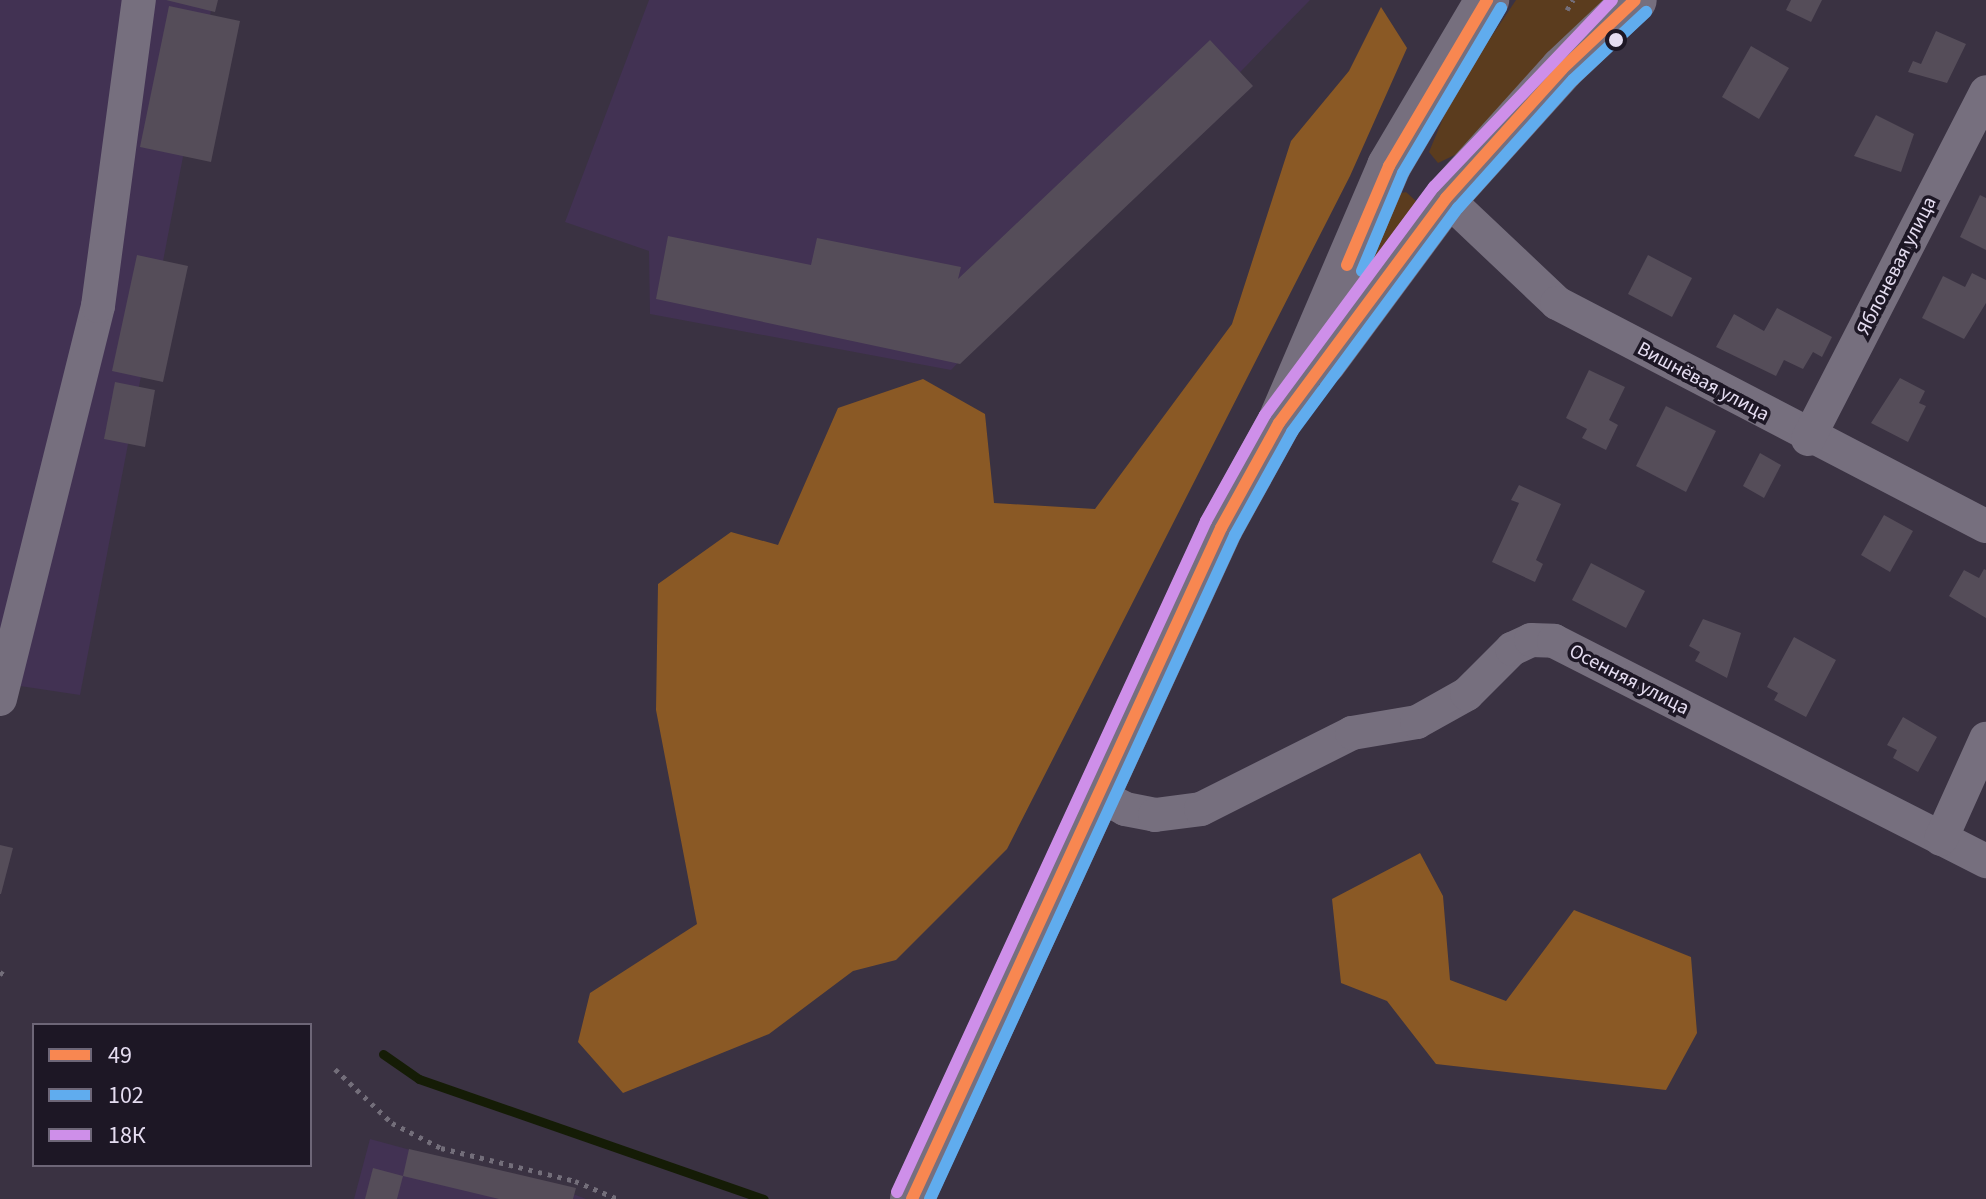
<!DOCTYPE html>
<meta charset="utf-8">
<style>
body{margin:0}
#map{position:relative;width:1986px;height:1199px;overflow:hidden;background:#3a3242;font-family:"Source Sans 3",sans-serif}
div>[style]{position:absolute}
.built>*{inset:0;background:#423253}
.green>*{inset:0;background:#5b3c1e}
.forest>*{inset:0;background:#8a5925}
.stream>*{height:9px;margin:-4.5px;padding:0 4.5px;transform-origin:4.5px;border-radius:4.5px;background:#151c06}
.building>*{inset:0;background:#554d59}
.path>*{height:5px;margin-top:-2.5px;transform-origin:0;background:repeating-linear-gradient(90deg,#736e7a 0 4px,transparent 0 10px)}
.minor>*{height:34px;margin:-17px;padding:0 17px;transform-origin:17px;border-radius:17px;background:#766f7e}
.major>*{height:44px;margin:-22px;padding:0 22px;transform-origin:22px;border-radius:22px;background:#766f7e}
.bus-1>*{height:12px;margin:-6px;padding:0 6px;transform-origin:6px;border-radius:6px;background:#f88751}
.bus-2>*{height:12px;margin:-6px;padding:0 6px;transform-origin:6px;border-radius:6px;background:#60acee}
.bus-3>*{height:12px;margin:-6px;padding:0 6px;transform-origin:6px;border-radius:6px;background:#ce8fe9}
.dots>*{width:22px;height:22px;translate:-50% -50%;box-sizing:border-box;border:4px solid #1d1725;border-radius:50%}
span{translate:-50% -50%;white-space:nowrap;text-align:center;line-height:1.15;-webkit-text-stroke:7px #1d1725;paint-order:stroke}
.street-label{font-size:20px;color:#e5ddf1}
.legend{position:absolute;left:32px;top:1023px;width:280px;height:144px;box-sizing:border-box;background:#1d1725;border:2px solid #6d6677;margin:0;padding:10px 14px;list-style:none;font-size:24px;color:#e5ddf1}
.legend li{display:flex;align-items:center;gap:16px;height:40px}
.legend b{width:40px;border:2px solid #6d6677}
</style>
<div id="map">
<div class="built">
<div style="clip-path:polygon(0 0,213px 0,80px 695px,0 683px)"></div>
<div style="clip-path:polygon(649px 0,1310px 0,951px 370px,650px 314px,649px 251px,565px 222px)"></div>
<div style="clip-path:polygon(370px 1139px,573px 1194px,586px 1199px,354px 1199px)"></div>
</div>
<div class="green">
<div style="clip-path:polygon(1516px 0,1610px 0,1459px 153px,1438px 163px,1429px 152px,1454px 92px)"></div>
<div style="clip-path:polygon(1406px 192px,1417px 202px,1326px 341px,1397px 194px)"></div>
</div>
<div class="forest">
<div style="clip-path:polygon(1381px 7px,1407px 48px,1350px 176px,1007px 849px,896px 960px,853px 971px,769px 1034px,623px 1093px,578px 1042px,590px 993px,697px 924px,656px 710px,658px 584px,731px 532px,778px 545px,838px 408px,923px 379px,985px 414px,994px 503px,1095px 509px,1232px 324px,1291px 141px,1349px 71px)"></div>
<div style="clip-path:polygon(1420px 853px,1443px 896px,1450px 980px,1506px 1001px,1574px 910px,1691px 957px,1697px 1033px,1666px 1090px,1436px 1064px,1387px 1001px,1341px 983px,1332px 899px)"></div>
</div>
<div class="stream">
<div style="left:383px;top:1054px;width:44px;rotate:34.8deg"></div>
<div style="left:419px;top:1079px;width:365px;rotate:19.2deg"></div>
</div>
<div class="building">
<div style="clip-path:polygon(166px 0,218px 0,215px 12px)"></div>
<div style="clip-path:polygon(1791px 0,1822px 0,1811px 22px,1786px 10px)"></div>
<div style="clip-path:polygon(169px 6px,240px 21px,211px 162px,140px 147px)"></div>
<div style="clip-path:polygon(1936px 31px,1966px 44px,1947px 83px,1908px 72px,1913px 61px,1921px 64px)"></div>
<div style="clip-path:polygon(1210px 40px,1253px 86px,960px 364px,656px 299px,668px 236px,811px 265px,817px 238px,961px 267px,958px 279px)"></div>
<div style="clip-path:polygon(1751px 46px,1789px 68px,1759px 119px,1722px 97px)"></div>
<div style="clip-path:polygon(1876px 115px,1914px 134px,1901px 172px,1854px 156px)"></div>
<div style="clip-path:polygon(1980px 195px,1986px 198px,1986px 250px,1960px 237px)"></div>
<div style="clip-path:polygon(137px 255px,188px 266px,163px 382px,112px 371px)"></div>
<div style="clip-path:polygon(1648px 255px,1692px 278px,1672px 317px,1628px 294px)"></div>
<div style="clip-path:polygon(1972px 273px,1986px 280px,1986px 303px,1964px 339px,1922px 318px,1943px 276px,1965px 287px)"></div>
<div style="clip-path:polygon(1777px 308px,1832px 337px,1822px 357px,1813px 352px,1803px 369px,1784px 360px,1776px 376px,1716px 347px,1734px 314px,1764px 331px)"></div>
<div style="clip-path:polygon(1589px 370px,1625px 387px,1609px 420px,1618px 425px,1606px 450px,1582px 438px,1587px 429px,1566px 418px)"></div>
<div style="clip-path:polygon(1900px 378px,1925px 391px,1919px 403px,1926px 406px,1908px 442px,1871px 423px)"></div>
<div style="clip-path:polygon(115px 382px,155px 390px,145px 447px,104px 439px)"></div>
<div style="clip-path:polygon(1666px 406px,1716px 431px,1686px 492px,1636px 466px)"></div>
<div style="clip-path:polygon(1760px 453px,1781px 465px,1764px 498px,1743px 486px)"></div>
<div style="clip-path:polygon(1519px 485px,1561px 504px,1536px 560px,1543px 564px,1535px 582px,1492px 562px,1519px 503px,1511px 500px)"></div>
<div style="clip-path:polygon(1884px 515px,1913px 531px,1890px 572px,1861px 555px)"></div>
<div style="clip-path:polygon(1591px 563px,1645px 591px,1626px 628px,1572px 600px)"></div>
<div style="clip-path:polygon(1984px 569px,1986px 570px,1986px 618px,1949px 596px,1964px 570px,1979px 578px)"></div>
<div style="clip-path:polygon(1703px 619px,1741px 633px,1727px 678px,1695px 661px,1700px 652px,1689px 646px)"></div>
<div style="clip-path:polygon(1794px 637px,1836px 660px,1806px 717px,1774px 700px,1778px 693px,1767px 687px)"></div>
<div style="clip-path:polygon(1903px 717px,1937px 737px,1918px 772px,1893px 758px,1897px 750px,1887px 745px)"></div>
<div style="clip-path:polygon(0 845px,13px 848px,1px 894px,0 894px)"></div>
<div style="clip-path:polygon(409px 1149px,576px 1188px,573px 1199px,499px 1199px,403px 1176px)"></div>
<div style="clip-path:polygon(373px 1168px,403px 1176px,397px 1199px,365px 1199px)"></div>
</div>
<div class="path">
<div style="left:1567px;top:10px;width:12px;rotate:-59deg"></div>
<div style="left:0;top:972px;width:4px;rotate:34deg"></div>
<div style="left:335px;top:1069px;width:79px;rotate:43.5deg"></div>
<div style="left:392px;top:1123px;width:55px;rotate:27deg"></div>
<div style="left:441px;top:1148px;width:138px;rotate:13.8deg"></div>
<div style="left:575px;top:1181px;width:47px;rotate:22.7deg"></div>
</div>
<div class="minor">
<div style="left:1446px;top:198px;width:153px;rotate:43.4deg"></div>
<div style="left:1557px;top:303px;width:483px;rotate:27.5deg"></div>
<div style="left:1808px;top:439px;width:390px;rotate:-62.8deg"></div>
<div style="left:0;top:699px;width:405px;rotate:-76deg"></div>
<div style="left:98px;top:306px;width:309px;rotate:-82.4deg"></div>
<div style="left:1099px;top:795px;width:30px;rotate:28deg"></div>
<div style="left:1125px;top:809px;width:31px;rotate:11deg"></div>
<div style="left:1155px;top:815px;width:46px;rotate:-7.4deg"></div>
<div style="left:1201px;top:809px;width:169px;rotate:-26.7deg"></div>
<div style="left:1352px;top:733px;width:66px;rotate:-9.6deg"></div>
<div style="left:1417px;top:722px;width:57px;rotate:-29.2deg"></div>
<div style="left:1467px;top:694px;width:64px;rotate:-45deg"></div>
<div style="left:1512px;top:649px;width:21px;rotate:-25deg"></div>
<div style="left:1531px;top:640px;width:23px;rotate:2deg"></div>
<div style="left:1554px;top:641px;width:485px;rotate:27deg"></div>
<div style="left:1941px;top:839px;width:110px;rotate:-65.8deg"></div>
</div>
<div class="major">
<div style="left:1324px;top:363px;width:205px;rotate:-53.5deg"></div>
<div style="left:1446px;top:198px;width:173px;rotate:-48deg"></div>
<div style="left:1562px;top:69px;width:100px;rotate:-43.4deg"></div>
<div style="left:912px;top:1199px;width:739px;rotate:-65.27deg"></div>
<div style="left:1221px;top:528px;width:120px;rotate:-61.1deg"></div>
<div style="left:1279px;top:423px;width:280px;rotate:-66.8deg"></div>
<div style="left:1389px;top:166px;width:193px;rotate:-59.4deg"></div>
</div>
<div class="bus-1">
<div style="left:1347px;top:265px;width:108px;rotate:-67deg"></div>
<div style="left:1389px;top:166px;width:193px;rotate:-59.4deg"></div>
<div style="left:912px;top:1199px;width:739px;rotate:-65.27deg"></div>
<div style="left:1221px;top:528px;width:120px;rotate:-61.1deg"></div>
<div style="left:1279px;top:423px;width:280px;rotate:-53.4deg"></div>
<div style="left:1446px;top:198px;width:173px;rotate:-48deg"></div>
<div style="left:1562px;top:69px;width:100px;rotate:-43.4deg"></div>
</div>
<div class="bus-2">
<div style="left:1362px;top:271px;width:106px;rotate:-67.3deg"></div>
<div style="left:1403px;top:173px;width:192px;rotate:-59.3deg"></div>
<div style="left:930px;top:1199px;width:731px;rotate:-65.33deg"></div>
<div style="left:1235px;top:535px;width:118px;rotate:-61deg"></div>
<div style="left:1292px;top:432px;width:279px;rotate:-53.5deg"></div>
<div style="left:1458px;top:208px;width:172px;rotate:-48.1deg"></div>
<div style="left:1573px;top:80px;width:100px;rotate:-43deg"></div>
</div>
<div class="bus-3">
<div style="left:897px;top:1192px;width:739px;rotate:-65.27deg"></div>
<div style="left:1206px;top:521px;width:121px;rotate:-60.9deg"></div>
<div style="left:1265px;top:415px;width:284px;rotate:-53.5deg"></div>
<div style="left:1434px;top:187px;width:258px;rotate:-46.4deg"></div>
</div>
<div class="dots">
<div style="left:1616px;top:40px;background:#e5ddf1"></div>
</div>
<div class="street-label">
<span style="left:1897px;top:266px;rotate:-63deg">Яблоневая улица</span>
<span style="left:1703px;top:382px;rotate:28deg">Вишнёвая улица</span>
<span style="left:1629px;top:680px;rotate:27deg">Осенняя улица</span>
</div>
<ul class="legend">
<li><b style="height:10px;background:#f88751"></b>49</li>
<li><b style="height:10px;background:#60acee"></b>102</li>
<li><b style="height:10px;background:#ce8fe9"></b>18К</li>
</ul>
</div>
